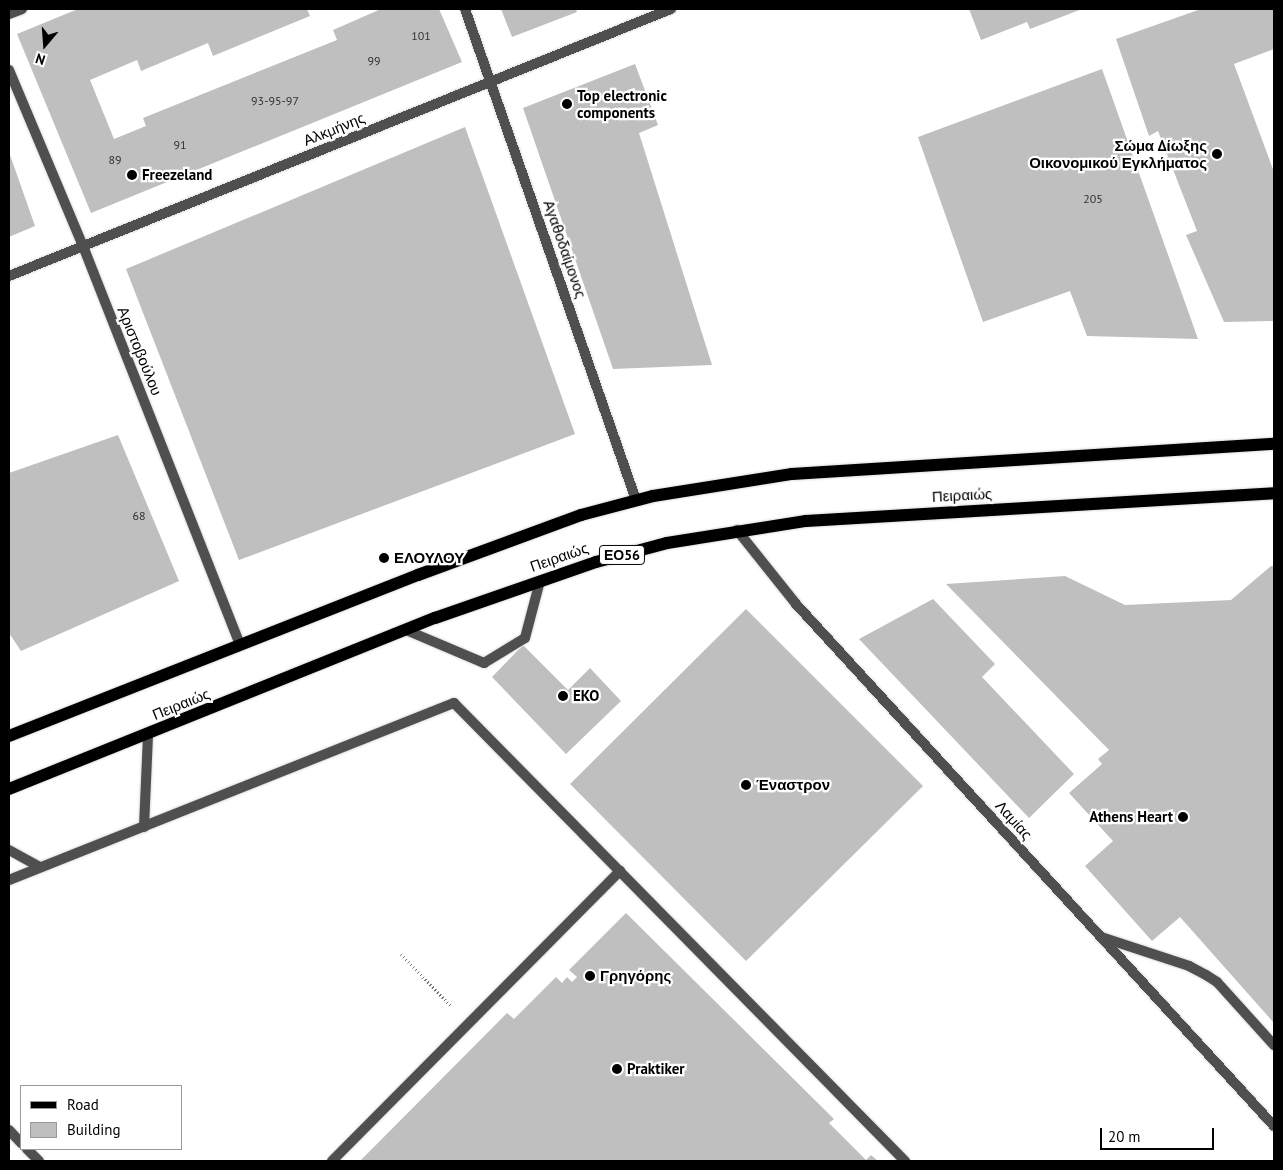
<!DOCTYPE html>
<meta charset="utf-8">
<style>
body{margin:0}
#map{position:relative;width:1283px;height:1170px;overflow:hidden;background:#fff;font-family:"PT Sans",sans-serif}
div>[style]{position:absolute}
.building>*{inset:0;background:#bfbfbf}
.path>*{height:3px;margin-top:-1.5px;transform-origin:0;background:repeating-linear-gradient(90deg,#717171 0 1px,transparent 0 3.5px)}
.roads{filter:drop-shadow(0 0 1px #dbdbdb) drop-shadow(0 0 1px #dbdbdb)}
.service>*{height:10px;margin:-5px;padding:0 5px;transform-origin:5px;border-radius:5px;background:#4f4f4f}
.pedestrian>*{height:10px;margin:-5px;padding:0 5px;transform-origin:5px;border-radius:5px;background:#4f4f4f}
.minor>*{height:10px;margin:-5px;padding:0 5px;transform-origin:5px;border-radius:5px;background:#4f4f4f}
.primary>*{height:12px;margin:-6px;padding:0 6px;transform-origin:6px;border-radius:6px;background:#000}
.dots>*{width:14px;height:14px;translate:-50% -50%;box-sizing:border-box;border:2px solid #fff;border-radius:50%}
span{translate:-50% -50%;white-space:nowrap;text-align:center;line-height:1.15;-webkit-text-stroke:4.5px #fff;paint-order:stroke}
.number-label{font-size:12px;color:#303030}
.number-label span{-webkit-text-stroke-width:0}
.shield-label span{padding:1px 4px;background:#fff;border:1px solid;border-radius:4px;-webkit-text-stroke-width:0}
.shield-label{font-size:14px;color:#000;font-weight:700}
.poi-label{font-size:15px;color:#000;font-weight:700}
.left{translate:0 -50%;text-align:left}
.right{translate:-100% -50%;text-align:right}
.street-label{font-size:15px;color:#000}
.frame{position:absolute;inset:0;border:10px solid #000;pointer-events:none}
.legend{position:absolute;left:20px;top:1085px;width:162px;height:65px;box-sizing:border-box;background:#fff;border:1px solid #999;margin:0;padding:6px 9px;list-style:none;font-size:15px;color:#000}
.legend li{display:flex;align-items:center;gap:10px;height:25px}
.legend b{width:25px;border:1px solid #999}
.north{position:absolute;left:20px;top:20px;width:50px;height:50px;-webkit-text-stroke:4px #fff;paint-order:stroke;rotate:198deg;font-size:14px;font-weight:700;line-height:20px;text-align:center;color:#000}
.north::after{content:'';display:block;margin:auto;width:18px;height:22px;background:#000;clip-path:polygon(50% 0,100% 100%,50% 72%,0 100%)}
.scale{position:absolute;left:1100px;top:1128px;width:114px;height:22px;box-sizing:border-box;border:2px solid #000;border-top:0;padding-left:6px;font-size:15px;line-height:18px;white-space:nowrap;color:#000;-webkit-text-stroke:4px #fff;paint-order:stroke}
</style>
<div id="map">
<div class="building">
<div style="clip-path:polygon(78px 9px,307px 9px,310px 16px,213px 56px,208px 43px,141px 71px,137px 60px,90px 80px,114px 139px,146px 126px,143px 118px,337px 40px,333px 30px,381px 9px,439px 9px,462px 62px,91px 213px,17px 34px)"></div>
<div style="clip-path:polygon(501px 9px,576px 9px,577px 12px,512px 37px)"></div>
<div style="clip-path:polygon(969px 9px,1082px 9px,1030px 29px,1027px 22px,981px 40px)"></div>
<div style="clip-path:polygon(1201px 9px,1274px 9px,1274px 49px,1234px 64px,1274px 172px,1274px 321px,1224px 322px,1186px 235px,1197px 231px,1158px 131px,1149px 136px,1116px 39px)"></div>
<div style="clip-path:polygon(635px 64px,658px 125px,639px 133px,712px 365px,613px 369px,523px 108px)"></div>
<div style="clip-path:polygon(1102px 69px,1198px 339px,1087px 336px,1070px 291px,983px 322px,918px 137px)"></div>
<div style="clip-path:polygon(465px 127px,575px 434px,239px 560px,126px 269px)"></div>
<div style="clip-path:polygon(9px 152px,35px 226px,9px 237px)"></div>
<div style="clip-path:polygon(118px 435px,179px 581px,21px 651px,9px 633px,9px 473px)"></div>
<div style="clip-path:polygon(1271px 566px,1274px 566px,1274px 1023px,1180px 917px,1152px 941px,1085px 866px,1113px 841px,1069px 793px,1102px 764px,1098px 759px,1109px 750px,946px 584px,1065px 576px,1125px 605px,1231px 600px)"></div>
<div style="clip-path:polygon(933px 599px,995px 664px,982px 677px,1074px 774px,1029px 818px,859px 639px)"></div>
<div style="clip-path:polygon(746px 609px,923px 786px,746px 961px,570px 784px)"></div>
<div style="clip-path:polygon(523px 645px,568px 690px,590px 668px,621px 701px,566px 754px,492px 677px)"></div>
<div style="clip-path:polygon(626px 913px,834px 1119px,829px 1123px,866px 1160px,871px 1155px,878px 1161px,360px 1161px,507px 1013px,514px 1019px,556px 977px,562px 983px,567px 977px,572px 982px,577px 977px,569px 970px)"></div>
</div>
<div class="path">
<div style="left:401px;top:954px;width:71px;rotate:46.1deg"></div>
</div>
<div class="roads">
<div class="service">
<div style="left:406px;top:630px;width:85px;rotate:22.9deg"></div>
<div style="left:484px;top:663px;width:48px;rotate:-31.4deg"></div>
<div style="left:525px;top:638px;width:59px;rotate:-75.3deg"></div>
<div style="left:144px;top:827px;width:93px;rotate:-87.5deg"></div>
<div style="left:9px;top:850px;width:35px;rotate:29deg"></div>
<div style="left:9px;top:880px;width:479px;rotate:-21.7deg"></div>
<div style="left:454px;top:703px;width:643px;rotate:45.44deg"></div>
<div style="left:1101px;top:937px;width:93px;rotate:18.2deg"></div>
<div style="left:1189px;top:966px;width:19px;rotate:28deg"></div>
<div style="left:1206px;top:975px;width:13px;rotate:32deg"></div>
<div style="left:1217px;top:982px;width:85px;rotate:47.9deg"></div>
<div style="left:9px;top:1130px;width:18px;rotate:47deg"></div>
<div style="left:27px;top:1149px;width:17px;rotate:45deg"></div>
</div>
<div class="pedestrian">
<div style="left:9px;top:14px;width:14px;rotate:-21deg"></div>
<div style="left:332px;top:1161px;width:409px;rotate:-45.2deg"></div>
</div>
<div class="minor">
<div style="left:465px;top:9px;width:520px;rotate:70.8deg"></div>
<div style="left:9px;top:70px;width:191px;rotate:67.2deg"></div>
<div style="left:83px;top:246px;width:429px;rotate:68.5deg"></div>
<div style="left:9px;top:276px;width:714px;rotate:-21.97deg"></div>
<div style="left:737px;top:530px;width:95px;rotate:51.4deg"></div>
<div style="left:796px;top:604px;width:708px;rotate:47.52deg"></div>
</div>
<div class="primary">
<div style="left:9px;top:736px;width:440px;rotate:-21.5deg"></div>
<div style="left:418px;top:575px;width:174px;rotate:-20.2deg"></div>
<div style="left:581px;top:515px;width:74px;rotate:-14.8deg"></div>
<div style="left:653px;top:496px;width:141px;rotate:-9deg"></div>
<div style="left:792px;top:474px;width:483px;rotate:-3.6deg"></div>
<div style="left:9px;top:789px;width:459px;rotate:-21.9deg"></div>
<div style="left:435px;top:618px;width:170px;rotate:-19.2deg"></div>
<div style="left:596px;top:562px;width:73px;rotate:-15deg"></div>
<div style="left:667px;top:543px;width:141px;rotate:-9deg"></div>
<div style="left:806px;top:521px;width:469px;rotate:-3.4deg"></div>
</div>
</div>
<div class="dots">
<div style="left:567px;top:104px;background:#000"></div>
<div style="left:1217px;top:154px;background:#000"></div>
<div style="left:132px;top:175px;background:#000"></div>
<div style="left:384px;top:558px;background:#000"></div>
<div style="left:563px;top:696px;background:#000"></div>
<div style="left:746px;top:785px;background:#000"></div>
<div style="left:1183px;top:817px;background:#000"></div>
<div style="left:590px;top:976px;background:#000"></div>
<div style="left:617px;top:1069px;background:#000"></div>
</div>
<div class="number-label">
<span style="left:421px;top:36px">101</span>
<span style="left:374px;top:61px">99</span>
<span style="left:275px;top:101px">93-95-97</span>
<span style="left:180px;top:145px">91</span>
<span style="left:115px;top:160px">89</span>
<span style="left:1093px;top:199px">205</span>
<span style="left:139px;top:516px">68</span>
</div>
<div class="shield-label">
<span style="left:622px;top:555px">ΕΟ56</span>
</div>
<div class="poi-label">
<span class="left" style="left:577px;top:104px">Top electronic<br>components</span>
<span class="right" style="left:1207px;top:154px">Σώμα Δίωξης<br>Οικονομικού Εγκλήματος</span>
<span class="left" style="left:142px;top:175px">Freezeland</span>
<span class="left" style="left:394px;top:558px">ΕΛΟΥΛΟΥ</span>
<span class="left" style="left:573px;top:696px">EKO</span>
<span class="left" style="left:756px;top:785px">Έναστρον</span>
<span class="right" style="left:1173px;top:817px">Athens Heart</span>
<span class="left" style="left:600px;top:976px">Γρηγόρης</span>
<span class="left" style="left:627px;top:1069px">Praktiker</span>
</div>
<div class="street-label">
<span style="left:334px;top:129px;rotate:-22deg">Αλκμήνης</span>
<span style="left:565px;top:249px;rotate:71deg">Αγαθοδαίμονος</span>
<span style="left:140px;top:351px;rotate:68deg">Αριστοβούλου</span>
<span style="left:962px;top:495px;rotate:-3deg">Πειραιώς</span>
<span style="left:559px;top:557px;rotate:-19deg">Πειραιώς</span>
<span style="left:181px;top:704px;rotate:-22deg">Πειραιώς</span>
<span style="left:1014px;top:820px;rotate:48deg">Λαμίας</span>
</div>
<div class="frame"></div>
<ul class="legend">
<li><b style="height:6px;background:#000"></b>Road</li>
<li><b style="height:14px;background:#bfbfbf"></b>Building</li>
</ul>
<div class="north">N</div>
<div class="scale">20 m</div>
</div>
